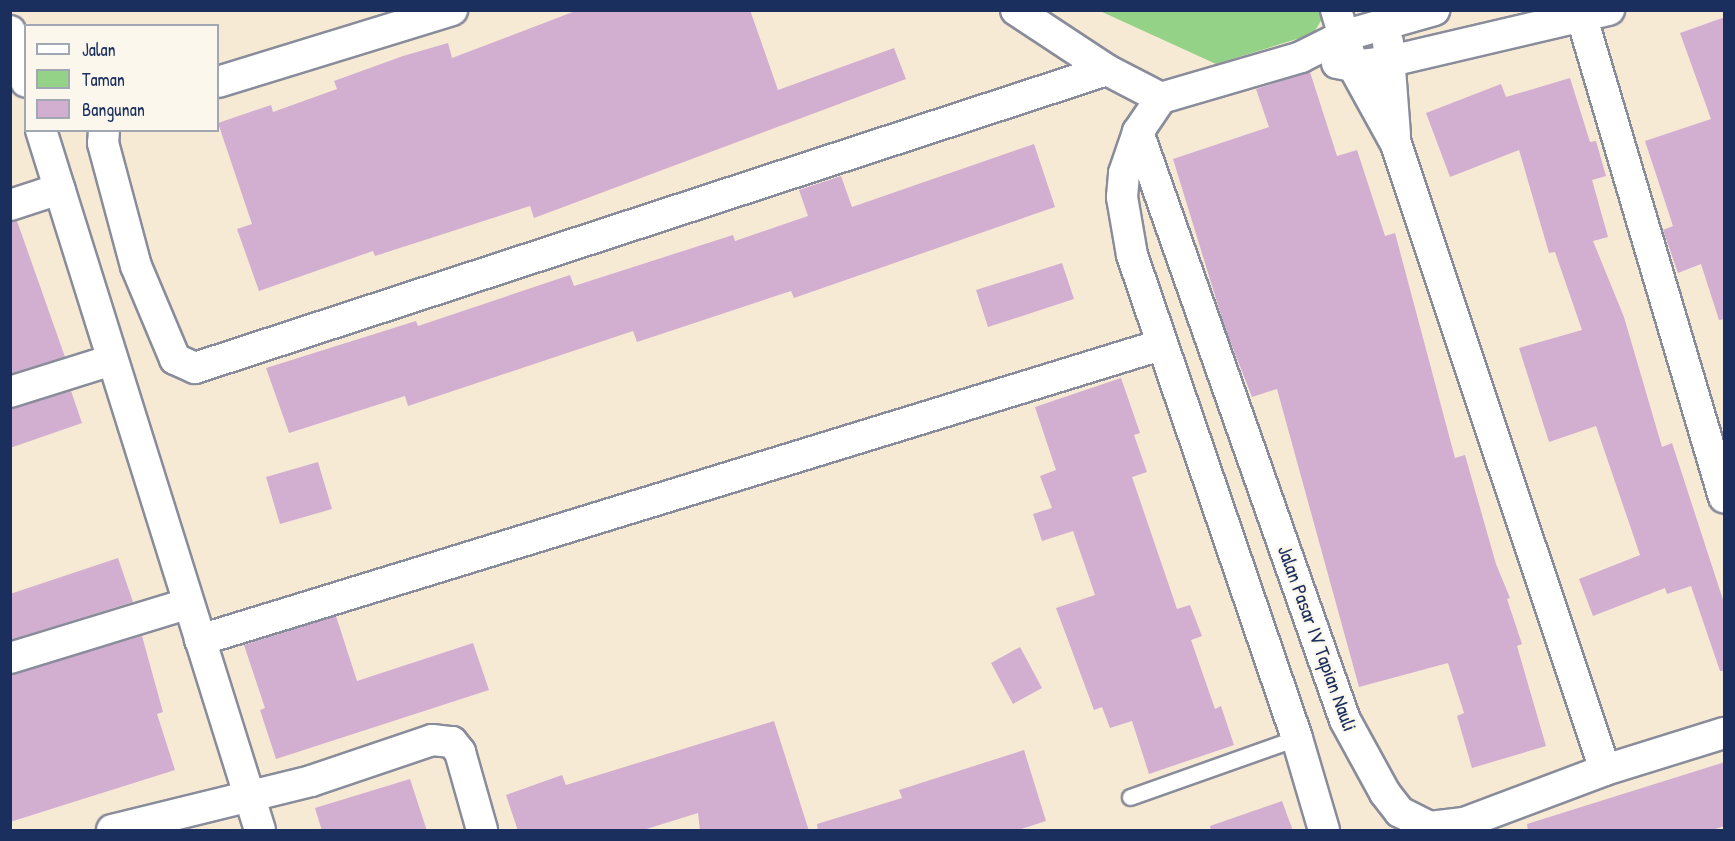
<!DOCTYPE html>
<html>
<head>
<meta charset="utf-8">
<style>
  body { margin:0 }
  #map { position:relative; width:1735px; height:841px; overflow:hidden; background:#f7ead5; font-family:"Patrick Hand",sans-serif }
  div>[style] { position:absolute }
  .green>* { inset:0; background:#94d288 }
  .building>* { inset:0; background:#d2aed1 }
  .roads { filter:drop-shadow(2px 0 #898c9a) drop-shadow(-2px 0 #898c9a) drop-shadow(0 2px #898c9a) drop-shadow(0 -2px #898c9a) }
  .service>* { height:15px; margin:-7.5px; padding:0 7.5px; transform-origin:7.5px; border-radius:7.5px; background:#fff }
  .minor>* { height:30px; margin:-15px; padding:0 15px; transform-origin:15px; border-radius:15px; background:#fff }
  span { translate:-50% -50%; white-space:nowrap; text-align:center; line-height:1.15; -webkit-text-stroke:4.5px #fbf7ec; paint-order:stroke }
  .street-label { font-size:20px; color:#1b2f5e }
  .frame { position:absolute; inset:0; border:12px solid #1b2f5e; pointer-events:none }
  .legend { position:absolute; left:24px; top:24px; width:195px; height:108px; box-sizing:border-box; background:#fbf7ec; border:2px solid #a1a7b3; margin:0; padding:8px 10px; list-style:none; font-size:18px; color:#1b2f5e }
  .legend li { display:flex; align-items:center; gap:12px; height:30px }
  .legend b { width:30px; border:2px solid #a1a7b3 }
</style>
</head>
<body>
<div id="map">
  <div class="green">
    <i style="clip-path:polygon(1100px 11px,1327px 11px,1313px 34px,1216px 64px)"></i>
  </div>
  <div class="building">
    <i style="clip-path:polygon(578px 10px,750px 10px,778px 90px,894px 48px,906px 79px,534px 218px,530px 206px,375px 256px,373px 251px,259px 291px,237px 229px,252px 224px,218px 123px,271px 105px,273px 112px,337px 89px,334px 81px,403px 56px,448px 43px,452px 58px)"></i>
    <i style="clip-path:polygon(1725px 17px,1725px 319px,1719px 320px,1701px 264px,1678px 273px,1663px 230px,1673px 226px,1645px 141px,1711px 119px,1680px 33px)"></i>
    <i style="clip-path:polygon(1310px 72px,1337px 156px,1357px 150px,1385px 236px,1395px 233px,1455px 458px,1465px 455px,1496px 564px,1510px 598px,1507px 599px,1522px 644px,1517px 646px,1546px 746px,1472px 768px,1457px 716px,1464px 713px,1448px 663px,1359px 687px,1277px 389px,1252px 397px,1225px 328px,1173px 159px,1269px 127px,1256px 89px)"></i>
    <i style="clip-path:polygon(1570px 78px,1590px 142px,1596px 141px,1606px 176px,1592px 180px,1608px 237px,1593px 241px,1624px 317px,1662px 447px,1672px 443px,1725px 606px,1725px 671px,1720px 671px,1691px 586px,1667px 594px,1665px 588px,1593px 616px,1579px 579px,1640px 555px,1596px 426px,1549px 442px,1519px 348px,1582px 330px,1555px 252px,1549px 253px,1519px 150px,1450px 177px,1426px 113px,1501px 84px,1506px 97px)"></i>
    <i style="clip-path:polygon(1034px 144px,1055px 207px,794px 298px,791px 291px,637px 342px,633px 331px,408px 406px,405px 396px,289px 433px,266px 368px,416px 321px,418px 326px,570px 275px,574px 286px,733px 235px,735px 241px,808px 216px,799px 190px,841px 176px,852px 207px)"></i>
    <i style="clip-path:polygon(17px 221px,65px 357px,10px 374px,10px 222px)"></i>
    <i style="clip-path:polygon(1062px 263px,1074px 299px,988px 327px,976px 290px)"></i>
    <i style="clip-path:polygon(1121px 378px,1140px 433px,1134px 435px,1147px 472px,1132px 477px,1177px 609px,1190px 605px,1202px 636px,1191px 640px,1215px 709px,1221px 706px,1234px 745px,1149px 774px,1132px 721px,1110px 728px,1102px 707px,1094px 710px,1056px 608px,1095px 595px,1073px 531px,1042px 541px,1033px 514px,1052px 508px,1040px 476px,1056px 470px,1035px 407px)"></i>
    <i style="clip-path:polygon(71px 391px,82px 423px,10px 448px,10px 409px)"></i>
    <i style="clip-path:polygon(318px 462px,332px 509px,280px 524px,266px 477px)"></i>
    <i style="clip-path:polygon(118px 558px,133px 602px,10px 640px,10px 594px)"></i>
    <i style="clip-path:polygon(336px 616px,357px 681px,473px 643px,489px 690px,276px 759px,260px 710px,265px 708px,244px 645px)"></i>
    <i style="clip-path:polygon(142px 636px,163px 712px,157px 714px,175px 770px,10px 822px,10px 675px)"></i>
    <i style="clip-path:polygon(1020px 647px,1042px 688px,1013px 704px,991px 663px)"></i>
    <i style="clip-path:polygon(774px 721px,809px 831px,700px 831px,698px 813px,640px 831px,518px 831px,506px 795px,562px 775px,566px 785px)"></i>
    <i style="clip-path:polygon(1024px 750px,1046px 821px,1015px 831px,818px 831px,817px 824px,902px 798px,899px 790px)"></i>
    <i style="clip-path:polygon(1725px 762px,1725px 826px,1709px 831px,1528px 831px,1527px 824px)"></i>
    <i style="clip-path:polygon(410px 779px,427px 831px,322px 831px,315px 808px)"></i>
    <i style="clip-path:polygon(1282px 801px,1293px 831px,1211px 831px,1210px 826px)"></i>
  </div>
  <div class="roads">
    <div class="service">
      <i style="left:1130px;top:797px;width:177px;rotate:-19.5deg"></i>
    </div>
    <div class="minor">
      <i style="left:1016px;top:10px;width:109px;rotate:33.4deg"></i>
      <i style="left:1107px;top:70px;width:61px;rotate:27.4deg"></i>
      <i style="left:1336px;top:10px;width:59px;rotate:73.1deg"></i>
      <i style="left:1353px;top:66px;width:89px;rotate:61.1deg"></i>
      <i style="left:1396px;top:144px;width:660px;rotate:71.54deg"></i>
      <i style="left:1582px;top:18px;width:500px;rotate:73.5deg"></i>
      <i style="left:10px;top:31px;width:53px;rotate:72.6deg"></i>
      <i style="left:1388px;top:42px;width:93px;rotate:85.7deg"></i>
      <i style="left:1337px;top:63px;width:16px;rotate:11deg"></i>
      <i style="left:1353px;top:66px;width:38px;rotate:-7deg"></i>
      <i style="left:1391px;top:61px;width:224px;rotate:-13.2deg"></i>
      <i style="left:218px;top:82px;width:245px;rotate:-17.1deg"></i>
      <i style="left:41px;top:130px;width:733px;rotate:72.63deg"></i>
      <i style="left:104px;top:130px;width:13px;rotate:94deg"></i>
      <i style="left:103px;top:143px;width:127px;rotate:75deg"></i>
      <i style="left:136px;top:266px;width:101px;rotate:67.2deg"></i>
      <i style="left:175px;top:359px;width:22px;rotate:24deg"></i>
      <i style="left:195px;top:368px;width:959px;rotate:-18.1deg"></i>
      <i style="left:1138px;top:132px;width:623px;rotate:70.61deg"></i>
      <i style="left:1345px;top:720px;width:83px;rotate:61.3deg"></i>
      <i style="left:1385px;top:793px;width:24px;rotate:52deg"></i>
      <i style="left:1400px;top:812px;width:34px;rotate:27deg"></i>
      <i style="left:1430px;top:827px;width:34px;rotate:-7deg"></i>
      <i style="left:1464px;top:823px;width:151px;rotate:-20.6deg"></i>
      <i style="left:1605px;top:770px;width:125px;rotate:-17.3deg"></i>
      <i style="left:10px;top:205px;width:52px;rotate:-18.1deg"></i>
      <i style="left:10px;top:392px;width:107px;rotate:-17.4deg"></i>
      <i style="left:200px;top:640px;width:1005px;rotate:-17.07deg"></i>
      <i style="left:10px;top:658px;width:185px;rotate:-17deg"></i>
      <i style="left:112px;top:830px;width:205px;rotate:-13.8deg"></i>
      <i style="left:311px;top:781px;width:128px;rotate:-18.7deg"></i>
      <i style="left:432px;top:740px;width:20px;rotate:6deg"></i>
      <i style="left:452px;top:742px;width:13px;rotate:51deg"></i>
      <i style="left:460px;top:752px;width:81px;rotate:74.2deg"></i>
      <i style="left:1324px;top:830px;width:96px;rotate:-106.4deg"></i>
      <i style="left:1297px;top:738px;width:510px;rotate:-108.86deg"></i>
      <i style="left:1132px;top:255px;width:59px;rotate:-99.8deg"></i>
      <i style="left:1122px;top:197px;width:24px;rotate:-85deg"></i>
      <i style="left:1124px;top:173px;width:43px;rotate:-71.1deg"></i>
      <i style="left:1138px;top:132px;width:41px;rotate:-55.9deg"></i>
      <i style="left:1161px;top:98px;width:146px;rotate:-16.3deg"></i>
      <i style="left:1301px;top:57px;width:47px;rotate:-26.6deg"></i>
      <i style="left:1343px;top:36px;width:95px;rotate:-15.9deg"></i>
    </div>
  </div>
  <div class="street-label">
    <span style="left:1318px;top:638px;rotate:70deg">Jalan Pasar IV Tapian Nauli</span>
  </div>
  <div class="frame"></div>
  <ul class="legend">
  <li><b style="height:8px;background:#fff"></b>Jalan</li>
  <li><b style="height:16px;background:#94d288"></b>Taman</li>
  <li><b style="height:16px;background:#d2aed1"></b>Bangunan</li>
  </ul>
</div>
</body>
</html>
